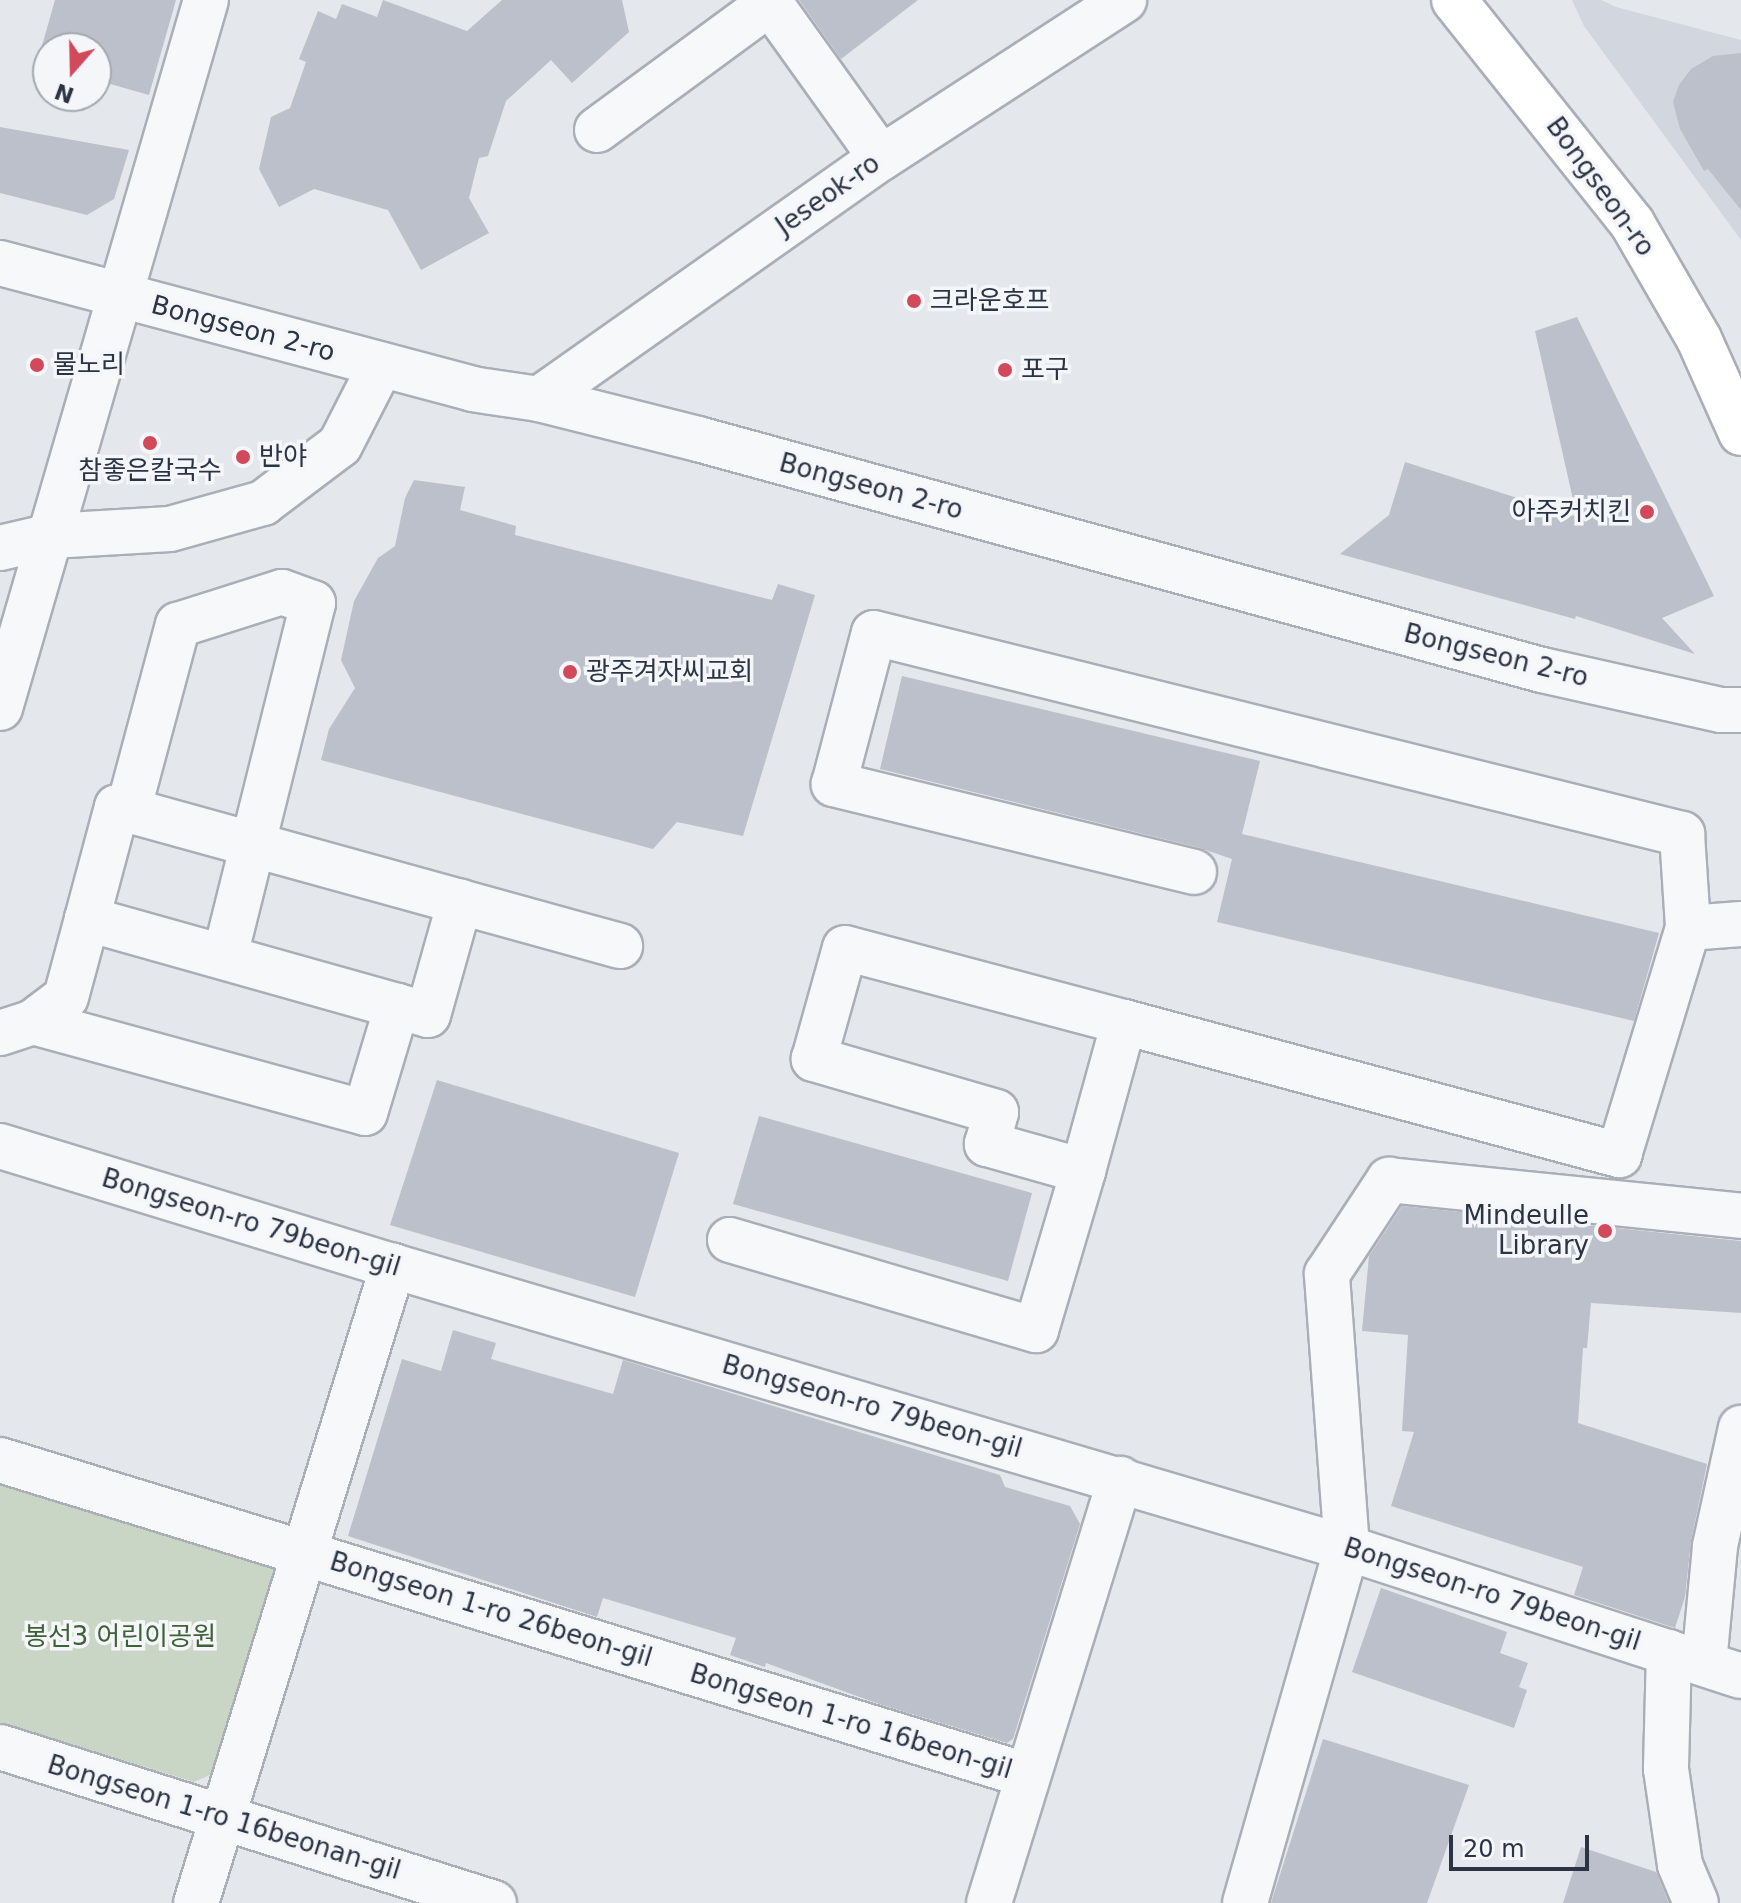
<!DOCTYPE html>
<html>
<head>
<meta charset="utf-8">
<style>
  body { margin:0 }
  #map { position:relative; width:1741px; height:1903px; overflow:hidden; background:#e4e7ec; font-family:"DejaVu Sans","Noto Sans KR",sans-serif }
  div>[style] { position:absolute }
  .built>* { inset:0; background:#d2d6de }
  .green>* { inset:0; background:#c9d6c5 }
  .building>* { inset:0; background:#bbc0ca }
  .roads { filter:drop-shadow(2px 0 #a9aeb7) drop-shadow(-2px 0 #a9aeb7) drop-shadow(0 2px #a9aeb7) drop-shadow(0 -2px #a9aeb7) }
  .minor>* { height:44px; margin:-22px; padding:0 22px; transform-origin:22px; border-radius:22px; background:#f7f8fa }
  .major>* { height:44px; margin:-22px; padding:0 22px; transform-origin:22px; border-radius:22px; background:#fff }
  .dots>* { width:22px; height:22px; translate:-50% -50%; box-sizing:border-box; border:4px solid #f4f6f9; border-radius:50% }
  span { translate:-50% -50%; white-space:nowrap; text-align:center; line-height:1.15; -webkit-text-stroke:7px #f4f6f9; paint-order:stroke }
  .street-label { font-size:26px; color:#2b3445 }
  .poi-label { font-size:26px; color:#2b3445 }
  .left { translate:0 -50%; text-align:left }
  .right { translate:-100% -50%; text-align:right }
  .park-label { font-size:26px; color:#3f6138 }
  .north { position:absolute; left:32px; top:32px; width:80px; height:80px; box-sizing:border-box; background:#f4f6f9; border:2px solid #a4a8b1; border-radius:50%; rotate:200deg; font-size:22px; font-weight:700; line-height:32px; text-align:center; color:#2b3445 }
  .north::after { content:''; display:block; margin:auto; width:28px; height:36px; background:#d1495b; clip-path:polygon(50% 0,100% 100%,50% 72%,0 100%) }
  .scale { position:absolute; left:1449px; top:1835px; width:140px; height:36px; box-sizing:border-box; border:4px solid #2b3445; border-top:0; padding-left:10px; font-size:24px; line-height:28px; white-space:nowrap; color:#2b3445; -webkit-text-stroke:6px #f4f6f9; paint-order:stroke }
</style>
</head>
<body>
<div id="map">
  <div class="built">
    <i style="clip-path:polygon(1572px 0,1601px 0,1616px 7px,1741px 40px,1741px 240px,1584px 26px)"></i>
  </div>
  <div class="green">
    <i style="clip-path:polygon(0 1479px,283px 1566px,219px 1771px,194px 1782px,0 1722px)"></i>
  </div>
  <div class="building">
    <i style="clip-path:polygon(55px 0,176px 0,149px 95px,96px 80px,96px 48px,48px 48px,48px 66px,37px 63px)"></i>
    <i style="clip-path:polygon(383px 0,467px 31px,502px 0,622px 0,629px 32px,572px 83px,551px 60px,506px 101px,488px 156px,479px 158px,469px 198px,489px 233px,421px 270px,388px 210px,314px 189px,279px 207px,259px 169px,271px 117px,290px 108px,306px 62px,299px 59px,318px 11px,336px 19px,342px 4px,377px 17px)"></i>
    <i style="clip-path:polygon(799px 0,918px 0,841px 59px)"></i>
    <i style="clip-path:polygon(1741px 53px,1741px 210px,1708px 169px,1704px 171px,1680px 129px,1673px 102px,1679px 85px,1691px 69px,1713px 56px)"></i>
    <i style="clip-path:polygon(0 127px,129px 150px,114px 199px,87px 215px,0 193px)"></i>
    <i style="clip-path:polygon(1577px 317px,1714px 596px,1662px 618px,1695px 654px,1576px 616px,1575px 619px,1340px 554px,1389px 515px,1405px 462px,1577px 517px,1535px 331px)"></i>
    <i style="clip-path:polygon(414px 480px,465px 487px,460px 510px,516px 526px,515px 535px,772px 600px,778px 584px,815px 595px,743px 836px,677px 822px,653px 849px,321px 760px,329px 729px,355px 688px,341px 660px,354px 601px,378px 558px,395px 546px,405px 498px)"></i>
    <i style="clip-path:polygon(902px 676px,1260px 761px,1242px 834px,1659px 933px,1634px 1021px,1217px 922px,1232px 859px,1200px 848px,880px 769px)"></i>
    <i style="clip-path:polygon(437px 1080px,679px 1153px,635px 1297px,390px 1225px)"></i>
    <i style="clip-path:polygon(759px 1116px,1032px 1193px,1008px 1281px,733px 1204px)"></i>
    <i style="clip-path:polygon(1402px 1206px,1741px 1241px,1741px 1313px,1591px 1303px,1587px 1348px,1583px 1348px,1578px 1423px,1707px 1464px,1691px 1541px,1685px 1597px,1675px 1628px,1574px 1595px,1583px 1567px,1391px 1506px,1414px 1432px,1402px 1431px,1408px 1335px,1362px 1331px,1369px 1256px)"></i>
    <i style="clip-path:polygon(453px 1330px,496px 1343px,491px 1359px,613px 1394px,623px 1360px,1000px 1475px,1005px 1487px,1070px 1506px,1080px 1524px,1013px 1739px,1007px 1743px,879px 1704px,766px 1663px,765px 1667px,730px 1655px,736px 1638px,603px 1598px,597px 1617px,348px 1536px,402px 1359px,441px 1371px)"></i>
    <i style="clip-path:polygon(1381px 1588px,1507px 1632px,1500px 1653px,1528px 1663px,1519px 1687px,1527px 1690px,1514px 1728px,1352px 1672px)"></i>
    <i style="clip-path:polygon(1323px 1739px,1469px 1785px,1427px 1903px,1271px 1903px)"></i>
    <i style="clip-path:polygon(1581px 1847px,1656px 1872px,1669px 1903px,1563px 1903px)"></i>
  </div>
  <div class="roads">
    <div class="minor">
      <i style="left:768px;top:0;width:194px;rotate:54.4deg"></i>
      <i style="left:597px;top:130px;width:215px;rotate:-36.3deg"></i>
      <i style="left:0;top:263px;width:489px;rotate:14.9deg"></i>
      <i style="left:472px;top:389px;width:68px;rotate:8.5deg"></i>
      <i style="left:539px;top:399px;width:164px;rotate:14.1deg"></i>
      <i style="left:698px;top:439px;width:875px;rotate:15.31deg"></i>
      <i style="left:1542px;top:670px;width:183px;rotate:12.6deg"></i>
      <i style="left:1721px;top:710px;width:20px"></i>
      <i style="left:539px;top:399px;width:418px;rotate:-35.2deg"></i>
      <i style="left:881px;top:158px;width:290px;rotate:-33deg"></i>
      <i style="left:0;top:548px;width:52px;rotate:-13.2deg"></i>
      <i style="left:51px;top:536px;width:119px;rotate:-3.4deg"></i>
      <i style="left:170px;top:529px;width:97px;rotate:-15.6deg"></i>
      <i style="left:263px;top:503px;width:96px;rotate:-37deg"></i>
      <i style="left:340px;top:445px;width:90px;rotate:-62.9deg"></i>
      <i style="left:0;top:708px;width:737px;rotate:-73.78deg"></i>
      <i style="left:128px;top:811px;width:193px;rotate:-75deg"></i>
      <i style="left:178px;top:625px;width:109px;rotate:-17.6deg"></i>
      <i style="left:282px;top:592px;width:33px;rotate:20deg"></i>
      <i style="left:313px;top:603px;width:365px;rotate:104deg"></i>
      <i style="left:1194px;top:872px;width:371px;rotate:-166.3deg"></i>
      <i style="left:834px;top:784px;width:156px;rotate:-75.2deg"></i>
      <i style="left:874px;top:633px;width:833px;rotate:13.97deg"></i>
      <i style="left:1682px;top:834px;width:94px;rotate:86.3deg"></i>
      <i style="left:397px;top:1006px;width:32px;rotate:16deg"></i>
      <i style="left:428px;top:1015px;width:118px;rotate:-74.3deg"></i>
      <i style="left:33px;top:1022px;width:41px;rotate:-37.1deg"></i>
      <i style="left:66px;top:997px;width:81px;rotate:-74.9deg"></i>
      <i style="left:1124px;top:1022px;width:155px;rotate:105.4deg"></i>
      <i style="left:1083px;top:1171px;width:100px;rotate:-164.3deg"></i>
      <i style="left:987px;top:1144px;width:33px;rotate:-74deg"></i>
      <i style="left:996px;top:1112px;width:190px;rotate:-163.8deg"></i>
      <i style="left:814px;top:1059px;width:115px;rotate:-74.4deg"></i>
      <i style="left:845px;top:948px;width:289px;rotate:14.9deg"></i>
      <i style="left:1124px;top:1022px;width:513px;rotate:15.04deg"></i>
      <i style="left:1619px;top:1155px;width:237px;rotate:-73.1deg"></i>
      <i style="left:1688px;top:928px;width:53px;rotate:-4.3deg"></i>
      <i style="left:0;top:1033px;width:35px;rotate:-18deg"></i>
      <i style="left:33px;top:1022px;width:344px;rotate:15.3deg"></i>
      <i style="left:365px;top:1113px;width:112px;rotate:-73.3deg"></i>
      <i style="left:397px;top:1006px;width:322px;rotate:-164.3deg"></i>
      <i style="left:87px;top:919px;width:116px;rotate:-75deg"></i>
      <i style="left:117px;top:807px;width:522px;rotate:15.45deg"></i>
      <i style="left:0;top:1146px;width:411px;rotate:17deg"></i>
      <i style="left:393px;top:1266px;width:995px;rotate:16.47deg"></i>
      <i style="left:1347px;top:1548px;width:414px;rotate:18deg"></i>
      <i style="left:730px;top:1240px;width:319px;rotate:16.4deg"></i>
      <i style="left:1036px;top:1330px;width:166px;rotate:-73.5deg"></i>
      <i style="left:0;top:1460px;width:1073px;rotate:17.07deg"></i>
      <i style="left:1669px;top:1652px;width:117px;rotate:91.5deg"></i>
      <i style="left:1666px;top:1769px;width:97px;rotate:81.7deg"></i>
      <i style="left:1680px;top:1865px;width:41px;rotate:67.2deg"></i>
      <i style="left:1704px;top:1663px;width:118px;rotate:-84.6deg"></i>
      <i style="left:1715px;top:1546px;width:121px;rotate:-77.6deg"></i>
      <i style="left:0;top:1747px;width:518px;rotate:17.53deg"></i>
      <i style="left:196px;top:1903px;width:667px;rotate:-72.82deg"></i>
      <i style="left:989px;top:1903px;width:444px;rotate:-72.8deg"></i>
      <i style="left:1245px;top:1903px;width:369px;rotate:-74deg"></i>
      <i style="left:1347px;top:1548px;width:275px;rotate:-94.2deg"></i>
      <i style="left:1327px;top:1274px;width:113px;rotate:-56.6deg"></i>
      <i style="left:1389px;top:1180px;width:354px;rotate:5.8deg"></i>
    </div>
    <div class="major">
      <i style="left:1454px;top:0;width:285px;rotate:51.4deg"></i>
      <i style="left:1632px;top:223px;width:134px;rotate:60deg"></i>
      <i style="left:1699px;top:339px;width:103px;rotate:65.9deg"></i>
    </div>
  </div>
  <div class="dots">
    <i style="left:914px;top:301px;background:#d1495b"></i>
    <i style="left:37px;top:365px;background:#d1495b"></i>
    <i style="left:1005px;top:370px;background:#d1495b"></i>
    <i style="left:150px;top:443px;background:#d1495b"></i>
    <i style="left:243px;top:457px;background:#d1495b"></i>
    <i style="left:1647px;top:512px;background:#d1495b"></i>
    <i style="left:570px;top:672px;background:#d1495b"></i>
    <i style="left:1605px;top:1231px;background:#d1495b"></i>
  </div>
  <div class="street-label">
    <span style="left:1600px;top:187px;rotate:54deg">Bongseon-ro</span>
    <span style="left:828px;top:195px;rotate:-35deg">Jeseok-ro</span>
    <span style="left:243px;top:329px;rotate:15deg">Bongseon 2-ro</span>
    <span style="left:871px;top:487px;rotate:15deg">Bongseon 2-ro</span>
    <span style="left:1496px;top:656px;rotate:14deg">Bongseon 2-ro</span>
    <span style="left:251px;top:1223px;rotate:17deg">Bongseon-ro 79beon-gil</span>
    <span style="left:872px;top:1407px;rotate:16deg">Bongseon-ro 79beon-gil</span>
    <span style="left:1492px;top:1595px;rotate:18deg">Bongseon-ro 79beon-gil</span>
    <span style="left:491px;top:1610px;rotate:17deg">Bongseon 1-ro 26beon-gil</span>
    <span style="left:851px;top:1722px;rotate:17deg">Bongseon 1-ro 16beon-gil</span>
    <span style="left:224px;top:1818px;rotate:17deg">Bongseon 1-ro 16beonan-gil</span>
  </div>
  <div class="poi-label">
    <span class="left" style="left:930px;top:301px">크라운호프</span>
    <span class="left" style="left:53px;top:365px">물노리</span>
    <span class="left" style="left:1021px;top:370px">포구</span>
    <span class="left" style="left:259px;top:457px">반야</span>
    <span style="left:150px;top:471px">참좋은칼국수</span>
    <span class="right" style="left:1631px;top:512px">아주커치킨</span>
    <span class="left" style="left:586px;top:672px">광주겨자씨교회</span>
    <span class="right" style="left:1589px;top:1231px">Mindeulle<br>Library</span>
  </div>
  <div class="park-label">
    <span style="left:120px;top:1637px">봉선3 어린이공원</span>
  </div>
  <div class="north">N</div>
  <div class="scale">20 m</div>
</div>
</body>
</html>
